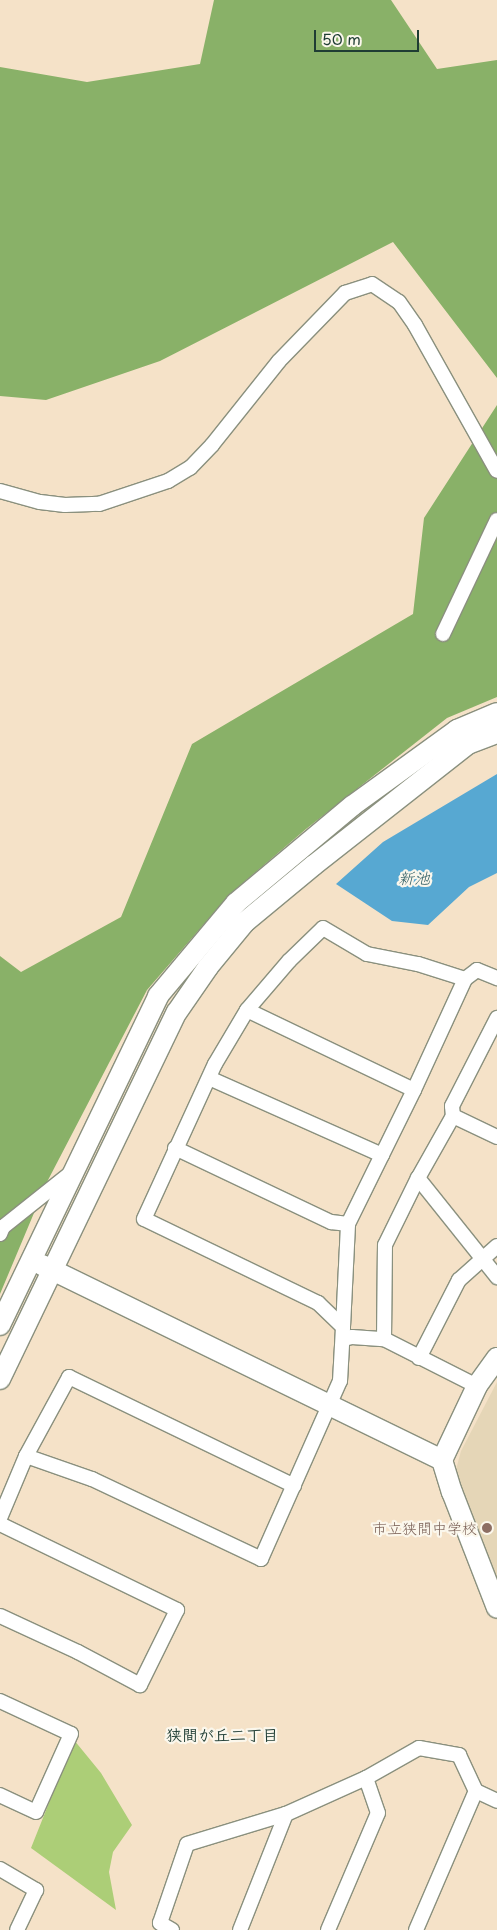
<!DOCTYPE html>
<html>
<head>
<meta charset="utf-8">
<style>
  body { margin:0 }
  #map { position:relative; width:497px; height:1930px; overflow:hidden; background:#f5e2c8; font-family:"Playpen Sans","Klee One",sans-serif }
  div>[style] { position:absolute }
  .built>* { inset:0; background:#e5d6b7 }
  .green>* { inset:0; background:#acce77 }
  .forest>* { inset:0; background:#89b168 }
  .water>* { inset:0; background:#57a8d2 }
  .roads { filter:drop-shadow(1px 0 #8a907e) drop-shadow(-1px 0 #8a907e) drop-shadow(0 1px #8a907e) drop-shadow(0 -1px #8a907e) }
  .street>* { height:14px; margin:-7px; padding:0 7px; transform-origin:7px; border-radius:7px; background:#fff }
  .secondary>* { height:20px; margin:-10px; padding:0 10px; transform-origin:10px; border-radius:10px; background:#fff }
  .dots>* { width:14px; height:14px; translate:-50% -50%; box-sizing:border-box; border:2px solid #fbf7ec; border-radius:50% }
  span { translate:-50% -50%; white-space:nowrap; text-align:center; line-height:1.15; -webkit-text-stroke:4.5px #fbf7ec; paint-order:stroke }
  .education-label { font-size:15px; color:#785e54 }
  .right { translate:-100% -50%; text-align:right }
  .water-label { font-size:16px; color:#305d63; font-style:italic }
  .neighbourhood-label { font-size:16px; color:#1f3d34; font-weight:700 }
  .scale { position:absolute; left:314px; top:30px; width:105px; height:22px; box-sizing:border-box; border:2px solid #1f3d34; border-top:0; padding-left:6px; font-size:15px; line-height:18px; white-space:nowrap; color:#1f3d34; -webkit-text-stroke:4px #fbf7ec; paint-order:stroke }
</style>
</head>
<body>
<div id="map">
  <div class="built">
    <i style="clip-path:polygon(497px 1382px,497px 1583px,455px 1473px,461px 1451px)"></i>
  </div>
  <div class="green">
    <i style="clip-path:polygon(74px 1740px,101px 1773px,132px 1825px,113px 1852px,109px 1872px,116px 1910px,31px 1848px)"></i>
  </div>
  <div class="forest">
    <i style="clip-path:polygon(214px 0,391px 0,437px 69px,497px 60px,497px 378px,393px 242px,160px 361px,46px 400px,0 396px,0 67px,87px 82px,200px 64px)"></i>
    <i style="clip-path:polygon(497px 405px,497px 697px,447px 718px,306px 829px,230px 894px,147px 990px,47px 1182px,0 1294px,0 956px,21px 972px,121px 917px,192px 744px,413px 614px,424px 518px)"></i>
  </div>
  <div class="water">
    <i style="clip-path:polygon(497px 774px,497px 873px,469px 887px,428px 925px,392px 921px,336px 884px,383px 842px)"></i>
  </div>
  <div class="roads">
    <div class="street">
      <i style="left:0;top:491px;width:41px;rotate:15.4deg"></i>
      <i style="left:40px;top:502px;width:25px;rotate:7deg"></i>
      <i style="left:65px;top:505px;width:34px;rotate:-2deg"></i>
      <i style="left:99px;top:504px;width:73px;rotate:-18.4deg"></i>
      <i style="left:168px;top:481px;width:26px;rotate:-31deg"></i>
      <i style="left:190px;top:468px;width:32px;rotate:-46deg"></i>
      <i style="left:212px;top:445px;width:107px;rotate:-51.4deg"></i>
      <i style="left:279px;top:361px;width:95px;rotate:-45.9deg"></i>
      <i style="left:345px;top:293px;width:28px;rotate:-18deg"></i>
      <i style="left:372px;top:284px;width:32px;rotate:34deg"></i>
      <i style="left:399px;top:302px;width:28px;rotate:55deg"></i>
      <i style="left:415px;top:325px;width:167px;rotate:60.7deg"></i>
      <i style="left:443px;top:634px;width:126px;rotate:-64.7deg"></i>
      <i style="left:323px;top:928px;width:51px;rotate:30.6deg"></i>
      <i style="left:367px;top:954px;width:52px;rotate:11.1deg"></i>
      <i style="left:418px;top:964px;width:49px;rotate:17.7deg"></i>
      <i style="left:465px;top:979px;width:122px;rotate:114.7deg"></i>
      <i style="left:414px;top:1090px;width:185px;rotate:-154.4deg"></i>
      <i style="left:247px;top:1010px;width:65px;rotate:-49.4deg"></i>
      <i style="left:289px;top:961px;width:47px;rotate:-44.1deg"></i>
      <i style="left:465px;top:979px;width:15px;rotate:-37deg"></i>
      <i style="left:477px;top:970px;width:22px;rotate:22deg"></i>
      <i style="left:453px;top:1116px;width:10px;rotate:-96deg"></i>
      <i style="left:452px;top:1106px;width:99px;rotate:-62.9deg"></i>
      <i style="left:497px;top:1137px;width:49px;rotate:-154.5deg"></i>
      <i style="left:453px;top:1116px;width:71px;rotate:119.4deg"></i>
      <i style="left:418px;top:1178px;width:127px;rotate:51.4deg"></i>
      <i style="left:175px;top:1148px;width:173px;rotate:25.4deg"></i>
      <i style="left:331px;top:1222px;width:17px;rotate:7deg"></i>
      <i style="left:348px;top:1224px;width:77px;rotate:-63.8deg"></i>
      <i style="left:382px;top:1155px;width:189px;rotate:-156deg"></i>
      <i style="left:382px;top:1155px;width:72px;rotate:-63.8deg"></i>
      <i style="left:0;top:1234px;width:8px;rotate:-67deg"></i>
      <i style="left:3px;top:1227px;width:87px;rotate:-38.5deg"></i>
      <i style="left:343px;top:1327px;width:103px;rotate:-87.2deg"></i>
      <i style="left:344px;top:1339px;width:8px;rotate:-14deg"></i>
      <i style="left:352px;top:1337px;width:32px;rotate:4deg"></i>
      <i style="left:384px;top:1339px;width:104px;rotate:26.8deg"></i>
      <i style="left:384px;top:1339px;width:94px;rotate:-89.4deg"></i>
      <i style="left:385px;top:1245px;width:75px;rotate:-63.8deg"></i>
      <i style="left:419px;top:1358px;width:88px;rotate:-62.9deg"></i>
      <i style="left:459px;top:1280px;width:51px;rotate:-41.8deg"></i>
      <i style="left:26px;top:1456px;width:70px;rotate:19.2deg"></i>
      <i style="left:92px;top:1479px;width:187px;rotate:25.3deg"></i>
      <i style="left:261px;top:1559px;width:195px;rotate:-66.1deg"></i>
      <i style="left:340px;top:1381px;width:54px;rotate:-86.8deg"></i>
      <i style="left:343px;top:1327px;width:35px;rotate:-136deg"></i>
      <i style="left:318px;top:1303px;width:193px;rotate:-154.2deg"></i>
      <i style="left:144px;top:1219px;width:170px;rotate:-65.4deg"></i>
      <i style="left:215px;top:1064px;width:63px;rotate:-59.3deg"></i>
      <i style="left:0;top:1518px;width:67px;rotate:-67.2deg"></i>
      <i style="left:26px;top:1456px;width:90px;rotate:-61.4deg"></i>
      <i style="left:69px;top:1377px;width:250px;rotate:25.8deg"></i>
      <i style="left:0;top:1524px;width:197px;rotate:25.9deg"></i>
      <i style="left:177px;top:1610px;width:84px;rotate:116.3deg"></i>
      <i style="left:140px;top:1685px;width:70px;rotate:-152deg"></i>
      <i style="left:78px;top:1652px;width:86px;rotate:-155.2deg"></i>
      <i style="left:0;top:1701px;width:78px;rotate:24.9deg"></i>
      <i style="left:71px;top:1734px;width:85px;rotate:114.2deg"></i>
      <i style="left:36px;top:1812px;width:40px;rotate:-155deg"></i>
      <i style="left:0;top:1869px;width:42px;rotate:30.3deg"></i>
      <i style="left:36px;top:1890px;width:44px;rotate:115.4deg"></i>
      <i style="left:172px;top:1930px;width:14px;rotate:-150deg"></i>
      <i style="left:160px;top:1923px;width:83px;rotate:-71.1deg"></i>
      <i style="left:187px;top:1844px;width:103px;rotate:-16.9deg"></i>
      <i style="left:286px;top:1814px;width:88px;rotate:-24.2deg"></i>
      <i style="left:366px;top:1778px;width:61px;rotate:-29.5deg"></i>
      <i style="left:419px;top:1748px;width:41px;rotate:9.9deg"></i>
      <i style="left:459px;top:1755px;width:40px;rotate:65deg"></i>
      <i style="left:476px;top:1791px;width:23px;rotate:25deg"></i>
      <i style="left:240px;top:1930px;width:125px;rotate:-68.4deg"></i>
      <i style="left:328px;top:1930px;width:127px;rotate:-66.9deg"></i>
      <i style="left:378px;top:1813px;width:37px;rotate:-109deg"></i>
      <i style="left:416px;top:1930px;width:151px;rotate:-66.7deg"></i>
    </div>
    <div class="secondary">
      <i style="left:42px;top:1265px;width:445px;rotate:26deg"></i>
      <i style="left:0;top:1325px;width:365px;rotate:-64.3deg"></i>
      <i style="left:158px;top:996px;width:121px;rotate:-50deg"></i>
      <i style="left:236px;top:903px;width:151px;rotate:-39.9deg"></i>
      <i style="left:352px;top:806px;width:130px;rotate:-35.9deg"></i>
      <i style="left:457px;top:730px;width:43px;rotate:-23deg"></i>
      <i style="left:497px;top:1358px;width:34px;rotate:126deg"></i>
      <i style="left:477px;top:1386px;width:82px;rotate:115.3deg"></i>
      <i style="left:442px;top:1460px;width:34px;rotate:73deg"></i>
      <i style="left:452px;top:1492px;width:124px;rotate:68.8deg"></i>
      <i style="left:0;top:1379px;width:407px;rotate:-64.3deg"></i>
      <i style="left:177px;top:1012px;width:55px;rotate:-55.4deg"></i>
      <i style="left:208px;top:967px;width:58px;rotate:-50.6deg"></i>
      <i style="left:245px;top:922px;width:89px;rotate:-39.6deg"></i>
      <i style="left:314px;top:865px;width:196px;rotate:-38.2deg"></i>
      <i style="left:468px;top:744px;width:31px;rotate:-21deg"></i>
    </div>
  </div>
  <div class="dots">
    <i style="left:487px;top:1528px;background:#8d6e63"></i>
  </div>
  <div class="education-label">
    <span class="right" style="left:477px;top:1528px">市立狭間中学校</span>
  </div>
  <div class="water-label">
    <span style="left:414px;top:877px">新池</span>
  </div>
  <div class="neighbourhood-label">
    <span style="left:222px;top:1734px">狭間が丘二丁目</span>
  </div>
  <div class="scale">50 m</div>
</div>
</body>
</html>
